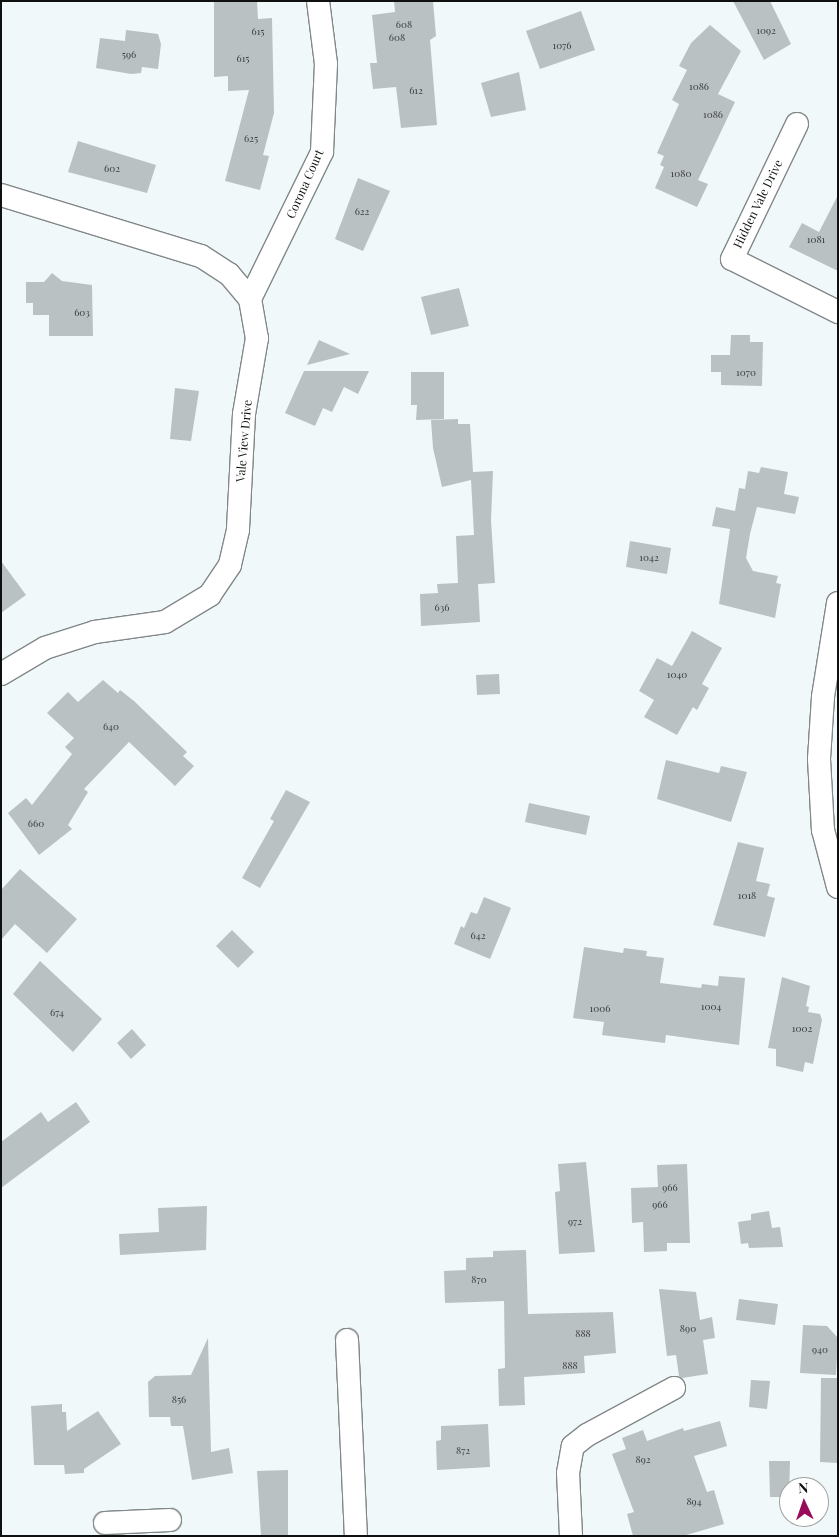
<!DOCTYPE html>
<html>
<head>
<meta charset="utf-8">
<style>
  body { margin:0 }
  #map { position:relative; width:839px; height:1537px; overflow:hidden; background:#f1f8f9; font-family:"Playfair Display",serif }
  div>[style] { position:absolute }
  .building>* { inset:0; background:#bac1c2 }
  .roads { filter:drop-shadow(1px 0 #828889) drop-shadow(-1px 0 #828889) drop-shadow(0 1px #828889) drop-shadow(0 -1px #828889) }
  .minor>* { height:22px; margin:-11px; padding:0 11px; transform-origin:11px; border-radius:11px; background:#fff }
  span { translate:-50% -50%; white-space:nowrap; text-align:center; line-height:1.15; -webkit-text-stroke:4px #fff; paint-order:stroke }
  .number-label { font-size:10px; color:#3a3d3d }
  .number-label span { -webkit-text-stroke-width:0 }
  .street-label { font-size:12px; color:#0f1111 }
  .frame { position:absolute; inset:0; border:2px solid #0f1111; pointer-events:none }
  .north { position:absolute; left:779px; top:1477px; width:50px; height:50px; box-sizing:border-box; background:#fff; border:1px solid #9fa0a0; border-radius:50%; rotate:357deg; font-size:14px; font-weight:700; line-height:20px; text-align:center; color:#0f1111 }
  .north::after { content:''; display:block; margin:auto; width:18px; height:22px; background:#9a0a5a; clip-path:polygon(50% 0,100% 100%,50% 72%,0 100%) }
</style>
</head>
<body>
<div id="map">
  <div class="building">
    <i style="clip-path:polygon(214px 1px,257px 1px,258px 19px,272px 18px,274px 113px,263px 155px,269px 156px,260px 190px,225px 181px,249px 90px,228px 91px,228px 76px,214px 77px)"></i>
    <i style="clip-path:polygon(394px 1px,433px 1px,436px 36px,430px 40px,437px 125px,401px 128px,396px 87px,373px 89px,370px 63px,377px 63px,372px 15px,395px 12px)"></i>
    <i style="clip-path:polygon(733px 1px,770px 1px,791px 44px,764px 60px)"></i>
    <i style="clip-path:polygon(581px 11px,595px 50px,540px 69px,526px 31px)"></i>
    <i style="clip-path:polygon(710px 25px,741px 51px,718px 94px,735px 102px,698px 180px,708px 184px,697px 207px,655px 188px,664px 167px,660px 165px,664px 156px,657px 153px,679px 104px,672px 100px,687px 70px,679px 66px,691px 43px)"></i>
    <i style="clip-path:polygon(126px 30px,158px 34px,161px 44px,158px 69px,142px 67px,141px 73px,131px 74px,96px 68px,100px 38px,125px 41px)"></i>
    <i style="clip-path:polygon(519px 72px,526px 110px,491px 117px,481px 83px)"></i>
    <i style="clip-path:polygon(78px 141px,156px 165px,147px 193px,68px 172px)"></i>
    <i style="clip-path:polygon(358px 178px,390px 191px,363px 251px,335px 239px)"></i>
    <i style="clip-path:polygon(838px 195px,838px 271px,789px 247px,802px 223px,819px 232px)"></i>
    <i style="clip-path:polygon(52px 273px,62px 281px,92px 285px,93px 336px,49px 336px,49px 315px,33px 315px,33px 303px,26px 303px,26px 282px,44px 282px)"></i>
    <i style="clip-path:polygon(459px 288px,469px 326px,431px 335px,421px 297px)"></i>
    <i style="clip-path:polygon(731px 335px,750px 335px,750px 342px,763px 342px,762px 386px,721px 385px,721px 372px,711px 372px,711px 355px,730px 355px)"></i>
    <i style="clip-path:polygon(319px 340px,350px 354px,307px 365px)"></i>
    <i style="clip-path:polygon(304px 371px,369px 371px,358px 394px,344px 387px,332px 412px,323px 408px,315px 426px,285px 413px)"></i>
    <i style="clip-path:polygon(411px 372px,444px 372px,444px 419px,416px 420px,417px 405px,411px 405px)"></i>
    <i style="clip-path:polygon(175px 388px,199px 391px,191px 441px,170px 439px)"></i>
    <i style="clip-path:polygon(458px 419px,458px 424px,470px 424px,473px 472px,493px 471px,491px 520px,495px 583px,478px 584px,480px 622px,421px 626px,420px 594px,438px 593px,437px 584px,458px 583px,456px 536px,474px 535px,471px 480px,442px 487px,433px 448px,431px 420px)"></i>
    <i style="clip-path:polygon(761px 467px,788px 472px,784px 494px,799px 497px,795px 514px,757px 507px,750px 534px,746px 558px,753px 571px,778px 576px,776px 583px,781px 584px,775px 618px,719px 604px,730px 529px,712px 526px,716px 507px,735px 511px,739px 488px,745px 489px,748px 471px,759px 473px)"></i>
    <i style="clip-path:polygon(630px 541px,671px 548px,667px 574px,626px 567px)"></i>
    <i style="clip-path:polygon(1px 561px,26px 595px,1px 613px)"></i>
    <i style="clip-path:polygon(692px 631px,722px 648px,702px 684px,709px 688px,697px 710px,693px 707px,677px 735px,644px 717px,654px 700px,639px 691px,657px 658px,672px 666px)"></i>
    <i style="clip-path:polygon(499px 674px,500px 694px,477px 695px,476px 675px)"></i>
    <i style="clip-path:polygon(103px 680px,118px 693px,120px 690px,134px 701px,187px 752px,183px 756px,194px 766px,175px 786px,129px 742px,84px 789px,88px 792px,68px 825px,72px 829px,39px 855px,8px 813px,26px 798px,32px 805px,72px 754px,65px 747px,74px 738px,47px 713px,68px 692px,78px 702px)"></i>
    <i style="clip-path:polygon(666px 760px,719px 773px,721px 766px,747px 772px,731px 822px,657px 799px)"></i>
    <i style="clip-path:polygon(286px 790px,310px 802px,260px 888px,242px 878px,274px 821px,270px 819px)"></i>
    <i style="clip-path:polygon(529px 803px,590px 816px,586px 835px,525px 822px)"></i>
    <i style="clip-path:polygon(738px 842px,764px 848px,756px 881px,770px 884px,767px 896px,775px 898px,765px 937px,713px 925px)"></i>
    <i style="clip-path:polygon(20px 869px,77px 919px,47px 953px,15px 924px,1px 940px,1px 890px)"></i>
    <i style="clip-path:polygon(484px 897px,511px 908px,490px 959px,454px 944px,461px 926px,464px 928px,471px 912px,477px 914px)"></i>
    <i style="clip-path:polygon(232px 930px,254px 952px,238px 968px,216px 946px)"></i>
    <i style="clip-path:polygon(584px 947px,623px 953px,624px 948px,647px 951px,646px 956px,664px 958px,660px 983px,701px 988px,702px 984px,718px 986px,719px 976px,745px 978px,739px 1045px,666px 1035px,665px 1043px,602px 1035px,604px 1022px,573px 1018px)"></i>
    <i style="clip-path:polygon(40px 961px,102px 1019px,73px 1052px,13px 994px)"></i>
    <i style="clip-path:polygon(782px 977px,810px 986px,806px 1006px,809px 1007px,808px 1012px,820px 1014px,822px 1020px,813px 1064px,805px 1062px,803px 1072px,776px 1066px,776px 1049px,768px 1048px)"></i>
    <i style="clip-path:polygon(132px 1029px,146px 1045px,131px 1059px,117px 1043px)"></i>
    <i style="clip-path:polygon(76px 1102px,90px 1122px,1px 1188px,1px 1142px,41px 1112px,48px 1122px)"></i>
    <i style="clip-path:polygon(586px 1162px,595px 1252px,559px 1254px,555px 1192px,560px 1191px,558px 1164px)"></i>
    <i style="clip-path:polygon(687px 1164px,690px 1243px,667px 1243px,667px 1251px,644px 1252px,643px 1222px,632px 1223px,631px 1188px,658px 1187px,657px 1165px)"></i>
    <i style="clip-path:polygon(207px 1206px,206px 1250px,120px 1255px,119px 1234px,159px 1232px,158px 1208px)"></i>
    <i style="clip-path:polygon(769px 1211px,772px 1228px,780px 1227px,783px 1247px,749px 1248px,748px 1243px,741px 1244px,738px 1222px,751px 1220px,751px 1214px)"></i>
    <i style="clip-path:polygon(526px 1250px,528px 1314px,613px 1312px,616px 1353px,584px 1356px,585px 1373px,524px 1377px,525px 1405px,499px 1406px,498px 1369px,505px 1368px,504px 1301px,445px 1303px,444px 1271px,466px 1270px,466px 1258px,493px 1257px,493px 1251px)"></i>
    <i style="clip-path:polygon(659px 1289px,696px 1292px,700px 1320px,712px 1317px,715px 1338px,703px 1340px,708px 1374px,682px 1378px,679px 1376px,676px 1355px,667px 1356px)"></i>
    <i style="clip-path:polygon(739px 1299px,778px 1304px,775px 1325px,736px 1320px)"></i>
    <i style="clip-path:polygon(803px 1325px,827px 1326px,838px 1338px,836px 1375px,800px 1373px)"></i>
    <i style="clip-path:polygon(208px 1338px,211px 1452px,229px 1448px,233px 1473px,192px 1480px,183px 1426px,171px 1426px,170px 1417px,149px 1417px,148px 1382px,155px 1376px,191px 1375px)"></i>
    <i style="clip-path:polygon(821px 1378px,838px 1378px,838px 1463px,820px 1462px)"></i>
    <i style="clip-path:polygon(751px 1380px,770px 1381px,767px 1409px,749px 1407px)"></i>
    <i style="clip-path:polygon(62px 1404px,62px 1412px,66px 1412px,67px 1431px,98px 1411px,121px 1444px,84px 1469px,84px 1473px,65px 1474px,64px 1465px,34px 1465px,31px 1406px)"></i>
    <i style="clip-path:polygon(720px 1421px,727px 1446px,694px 1456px,707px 1492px,714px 1490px,724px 1524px,683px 1536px,633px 1536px,627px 1514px,634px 1512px,612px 1454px,626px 1449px,622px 1438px,643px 1430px,647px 1441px,683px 1428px,684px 1431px)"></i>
    <i style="clip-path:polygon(488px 1424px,490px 1467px,437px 1470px,436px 1441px,441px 1440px,441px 1426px)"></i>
    <i style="clip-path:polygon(769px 1461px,790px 1461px,789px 1497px,770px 1497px)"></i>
    <i style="clip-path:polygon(288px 1470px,288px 1536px,261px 1536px,257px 1471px)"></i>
  </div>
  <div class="roads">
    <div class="minor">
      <i style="left:797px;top:124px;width:150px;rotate:115.7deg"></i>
      <i style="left:732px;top:259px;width:119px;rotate:26.6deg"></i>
      <i style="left:1px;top:195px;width:209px;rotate:17deg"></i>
      <i style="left:201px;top:256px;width:33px;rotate:33deg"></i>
      <i style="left:229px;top:274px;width:33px;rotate:50deg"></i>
      <i style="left:250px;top:299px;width:40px;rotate:80deg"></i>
      <i style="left:257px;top:338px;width:77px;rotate:99.7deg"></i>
      <i style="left:244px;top:414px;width:116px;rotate:93deg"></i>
      <i style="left:238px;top:530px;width:36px;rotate:103deg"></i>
      <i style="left:230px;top:565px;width:36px;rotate:124deg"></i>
      <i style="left:210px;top:595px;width:52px;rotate:149deg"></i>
      <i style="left:165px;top:622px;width:71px;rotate:171.9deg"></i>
      <i style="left:95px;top:632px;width:52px;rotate:162.3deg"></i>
      <i style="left:45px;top:648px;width:51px;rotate:149.4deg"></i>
      <i style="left:250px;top:299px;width:164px;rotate:-63.9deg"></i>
      <i style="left:322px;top:152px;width:88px;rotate:-87.4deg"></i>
      <i style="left:326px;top:64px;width:64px;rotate:-97.2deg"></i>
      <i style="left:838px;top:603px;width:95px;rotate:99.1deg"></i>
      <i style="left:823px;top:697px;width:62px;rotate:93.7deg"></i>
      <i style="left:819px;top:759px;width:71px;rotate:86.8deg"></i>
      <i style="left:823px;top:830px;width:59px;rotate:75.3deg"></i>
      <i style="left:347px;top:1340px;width:196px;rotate:87.4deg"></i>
      <i style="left:105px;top:1523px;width:65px;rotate:-2.6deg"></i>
      <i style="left:571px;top:1536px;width:63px;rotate:-92.7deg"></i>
      <i style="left:568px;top:1473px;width:27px;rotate:-80deg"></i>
      <i style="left:573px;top:1446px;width:18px;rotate:-38deg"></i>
      <i style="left:587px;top:1435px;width:99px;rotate:-28.4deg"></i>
    </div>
  </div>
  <div class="number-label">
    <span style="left:404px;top:25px">608</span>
    <span style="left:766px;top:31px">1092</span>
    <span style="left:258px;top:32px">615</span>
    <span style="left:397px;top:38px">608</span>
    <span style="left:562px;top:46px">1076</span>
    <span style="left:129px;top:55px">596</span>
    <span style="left:243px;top:59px">615</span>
    <span style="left:699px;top:87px">1086</span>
    <span style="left:416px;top:91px">612</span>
    <span style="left:713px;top:115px">1086</span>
    <span style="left:251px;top:139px">625</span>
    <span style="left:112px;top:169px">602</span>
    <span style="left:681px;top:174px">1080</span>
    <span style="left:362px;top:212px">622</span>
    <span style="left:816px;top:240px">1081</span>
    <span style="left:82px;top:313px">603</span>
    <span style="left:746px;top:373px">1070</span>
    <span style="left:649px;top:558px">1042</span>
    <span style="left:442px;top:608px">636</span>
    <span style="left:677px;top:675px">1040</span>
    <span style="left:111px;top:727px">640</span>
    <span style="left:36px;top:824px">660</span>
    <span style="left:747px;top:896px">1018</span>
    <span style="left:478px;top:936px">642</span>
    <span style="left:711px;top:1007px">1004</span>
    <span style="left:600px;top:1009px">1006</span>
    <span style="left:57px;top:1013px">674</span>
    <span style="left:802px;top:1029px">1002</span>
    <span style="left:670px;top:1188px">966</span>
    <span style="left:660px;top:1205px">966</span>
    <span style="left:575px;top:1222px">972</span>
    <span style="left:479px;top:1280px">870</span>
    <span style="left:688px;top:1329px">890</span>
    <span style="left:583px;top:1334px">888</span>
    <span style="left:820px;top:1350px">940</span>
    <span style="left:570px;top:1366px">888</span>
    <span style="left:179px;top:1400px">856</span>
    <span style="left:463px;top:1451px">872</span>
    <span style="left:643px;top:1460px">892</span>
    <span style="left:694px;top:1502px">894</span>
  </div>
  <div class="street-label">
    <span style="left:305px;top:184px;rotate:-66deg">Corona Court</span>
    <span style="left:758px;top:204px;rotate:-64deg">Hidden Vale Drive</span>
    <span style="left:244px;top:441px;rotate:-85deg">Vale View Drive</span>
  </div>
  <div class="frame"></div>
  <div class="north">N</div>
</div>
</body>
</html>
